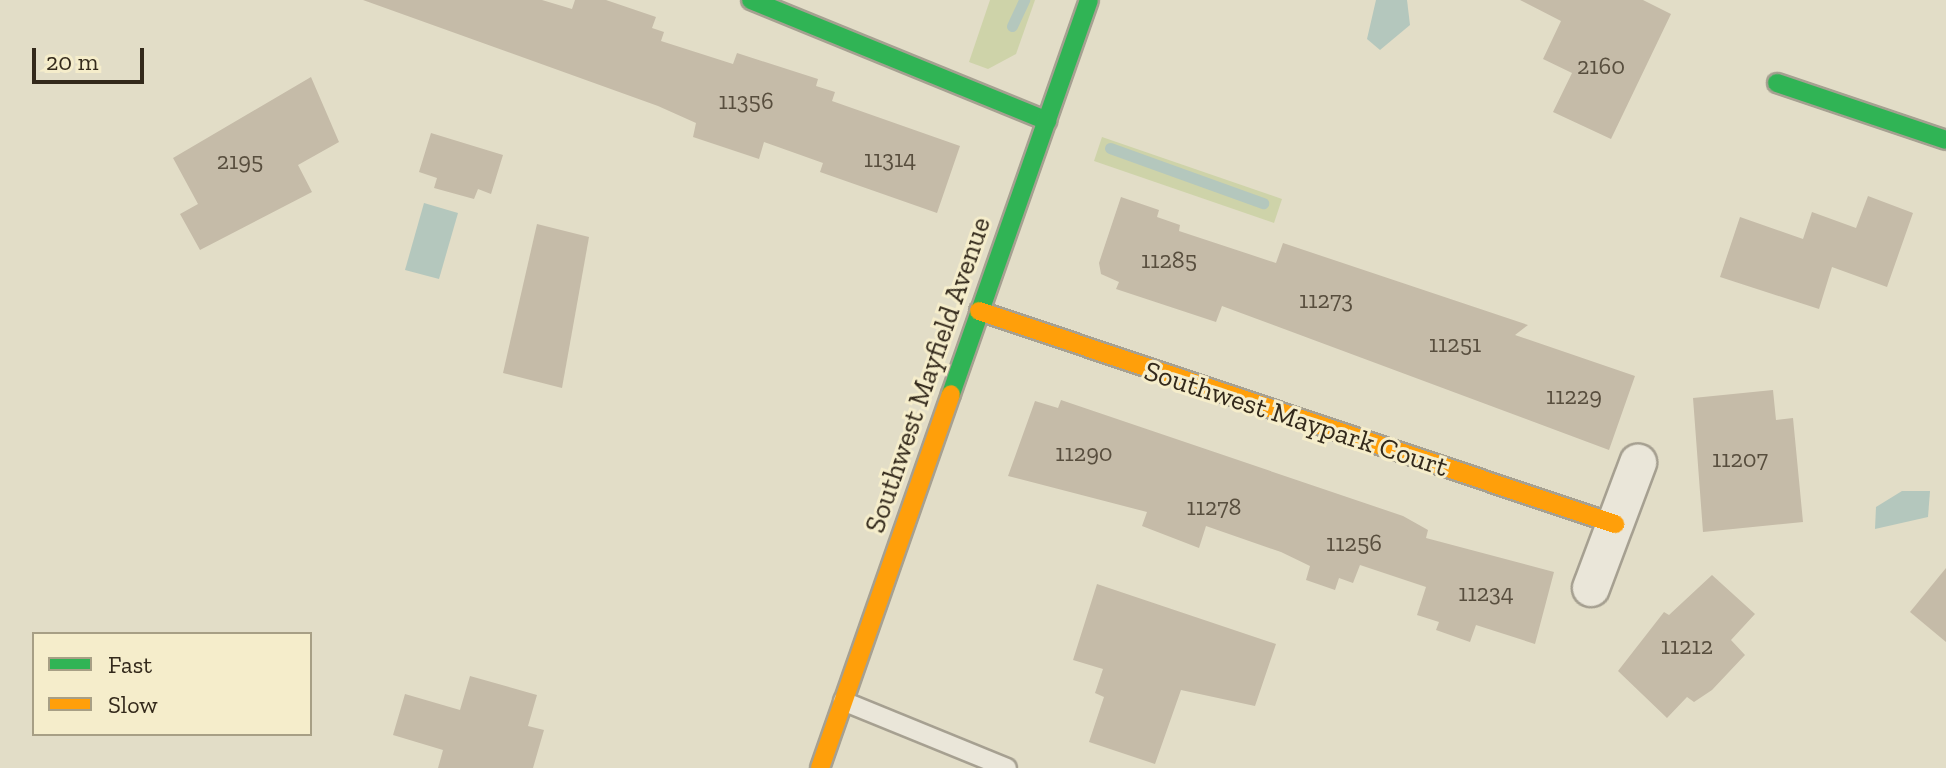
<!DOCTYPE html>
<html>
<head>
<meta charset="utf-8">
<style>
  body { margin:0 }
  #map { position:relative; width:1946px; height:768px; overflow:hidden; background:#e2ddc7; font-family:"Zilla Slab",serif }
  div>[style] { position:absolute }
  .green>* { inset:0; background:#ced3a9 }
  .water>* { inset:0; background:#b4c7bd }
  .stream>* { height:11px; margin:-5.5px; padding:0 5.5px; transform-origin:5.5px; border-radius:5.5px; background:#b4c7bd }
  .building>* { inset:0; background:#c5bba8 }
  .roads { filter:drop-shadow(2px 0 #a6a091) drop-shadow(-2px 0 #a6a091) drop-shadow(0 2px #a6a091) drop-shadow(0 -2px #a6a091) }
  .lane>* { height:18px; margin:-9px; padding:0 9px; transform-origin:9px; border-radius:9px; background:#eae6d9 }
  .street>* { height:36px; margin:-18px; padding:0 18px; transform-origin:18px; border-radius:18px; background:#eae6d9 }
  .fast>* { height:18px; margin:-9px; padding:0 9px; transform-origin:9px; border-radius:9px; background:#30b455 }
  .slow>* { height:18px; margin:-9px; padding:0 9px; transform-origin:9px; border-radius:9px; background:#ff9f0a }
  span { translate:-50% -50%; white-space:nowrap; text-align:center; line-height:1.15; -webkit-text-stroke:6px #f5edcb; paint-order:stroke }
  .number-label { font-size:24px; color:#584e3e }
  .number-label span { -webkit-text-stroke-width:0 }
  .street-label { font-size:28px; color:#33291b }
  .legend { position:absolute; left:32px; top:632px; width:280px; height:104px; box-sizing:border-box; background:#f5edcb; border:2px solid #a79f85; margin:0; padding:10px 14px; list-style:none; font-size:24px; color:#33291b }
  .legend li { display:flex; align-items:center; gap:16px; height:40px }
  .legend b { width:40px; border:2px solid #a79f85 }
  .scale { position:absolute; left:32px; top:48px; width:112px; height:36px; box-sizing:border-box; border:4px solid #33291b; border-top:0; padding-left:10px; font-size:24px; line-height:28px; white-space:nowrap; color:#33291b; -webkit-text-stroke:6px #f5edcb; paint-order:stroke }
</style>
</head>
<body>
<div id="map">
  <div class="green">
    <i style="clip-path:polygon(990px 0,1035px 0,1016px 54px,988px 69px,969px 62px)"></i>
    <i style="clip-path:polygon(1102px 137px,1282px 199px,1274px 223px,1094px 161px)"></i>
  </div>
  <div class="water">
    <i style="clip-path:polygon(1376px 0,1407px 0,1410px 25px,1380px 50px,1367px 39px)"></i>
    <i style="clip-path:polygon(424px 203px,458px 213px,439px 279px,405px 270px)"></i>
    <i style="clip-path:polygon(1902px 491px,1930px 491px,1928px 517px,1875px 529px,1876px 507px)"></i>
  </div>
  <div class="stream">
    <i style="left:1012px;top:26px;width:29px;rotate:-65deg"></i>
    <i style="left:1110px;top:148px;width:163px;rotate:19.8deg"></i>
  </div>
  <div class="building">
    <i style="clip-path:polygon(363px 0,542px 0,572px 9px,575px 0,606px 0,656px 17px,652px 28px,664px 32px,661px 41px,733px 64px,737px 53px,818px 79px,816px 86px,835px 92px,832px 101px,960px 146px,937px 213px,820px 172px,823px 163px,764px 142px,759px 159px,693px 137px,696px 123px,658px 106px)"></i>
    <i style="clip-path:polygon(1520px 0,1643px 0,1671px 14px,1611px 139px,1553px 112px,1572px 73px,1543px 59px,1561px 21px)"></i>
    <i style="clip-path:polygon(311px 77px,339px 142px,298px 165px,312px 192px,200px 250px,180px 214px,198px 204px,173px 158px)"></i>
    <i style="clip-path:polygon(431px 133px,503px 155px,491px 194px,478px 189px,474px 199px,434px 188px,437px 178px,419px 172px)"></i>
    <i style="clip-path:polygon(1868px 196px,1913px 213px,1887px 287px,1832px 267px,1819px 309px,1720px 277px,1740px 217px,1803px 239px,1812px 212px,1856px 228px)"></i>
    <i style="clip-path:polygon(1121px 197px,1159px 210px,1157px 217px,1180px 225px,1179px 231px,1276px 263px,1283px 243px,1528px 325px,1515px 335px,1635px 376px,1609px 450px,1222px 306px,1216px 322px,1116px 289px,1119px 282px,1101px 274px,1099px 263px)"></i>
    <i style="clip-path:polygon(537px 224px,589px 237px,562px 388px,503px 373px)"></i>
    <i style="clip-path:polygon(1773px 390px,1776px 420px,1793px 418px,1803px 522px,1703px 532px,1693px 398px)"></i>
    <i style="clip-path:polygon(1061px 400px,1403px 516px,1428px 530px,1426px 538px,1554px 572px,1535px 644px,1476px 625px,1470px 642px,1436px 630px,1439px 622px,1417px 615px,1426px 587px,1360px 565px,1353px 583px,1339px 578px,1335px 590px,1306px 580px,1310px 566px,1281px 552px,1206px 526px,1199px 548px,1142px 526px,1147px 512px,1008px 476px,1035px 401px,1058px 408px)"></i>
    <i style="clip-path:polygon(1946px 568px,1946px 642px,1910px 612px)"></i>
    <i style="clip-path:polygon(1712px 575px,1755px 614px,1731px 640px,1745px 655px,1712px 690px,1694px 702px,1687px 697px,1667px 718px,1618px 671px,1664px 612px,1669px 615px)"></i>
    <i style="clip-path:polygon(1097px 584px,1276px 644px,1255px 706px,1181px 690px,1155px 764px,1089px 742px,1104px 697px,1095px 693px,1103px 669px,1073px 660px)"></i>
    <i style="clip-path:polygon(470px 676px,537px 695px,528px 726px,544px 730px,533px 768px,438px 768px,443px 750px,393px 735px,405px 694px,460px 710px)"></i>
  </div>
  <div class="roads">
    <div class="lane">
      <i style="left:843px;top:701px;width:177px;rotate:22.2deg"></i>
    </div>
    <div class="street">
      <i style="left:1591px;top:588px;width:134px;rotate:-69.4deg"></i>
    </div>
    <div class="fast">
      <i style="left:751px;top:0;width:320px;rotate:22.2deg"></i>
      <i style="left:1777px;top:83px;width:178px;rotate:18.6deg"></i>
      <i style="left:951px;top:394px;width:417px;rotate:-70.7deg"></i>
    </div>
    <div class="slow">
      <i style="left:979px;top:311px;width:671px;rotate:18.52deg"></i>
      <i style="left:820px;top:768px;width:396px;rotate:-70.7deg"></i>
    </div>
  </div>
  <div class="number-label">
    <span style="left:1601px;top:66px">2160</span>
    <span style="left:746px;top:101px">11356</span>
    <span style="left:890px;top:159px">11314</span>
    <span style="left:240px;top:161px">2195</span>
    <span style="left:1169px;top:260px">11285</span>
    <span style="left:1326px;top:300px">11273</span>
    <span style="left:1455px;top:344px">11251</span>
    <span style="left:1574px;top:396px">11229</span>
    <span style="left:1084px;top:453px">11290</span>
    <span style="left:1740px;top:459px">11207</span>
    <span style="left:1214px;top:507px">11278</span>
    <span style="left:1354px;top:543px">11256</span>
    <span style="left:1486px;top:593px">11234</span>
    <span style="left:1687px;top:646px">11212</span>
  </div>
  <div class="street-label">
    <span style="left:928px;top:375px;rotate:-71deg">Southwest Mayfield Avenue</span>
    <span style="left:1296px;top:419px;rotate:18deg">Southwest Maypark Court</span>
  </div>
  <ul class="legend">
  <li><b style="height:10px;background:#30b455"></b>Fast</li>
  <li><b style="height:10px;background:#ff9f0a"></b>Slow</li>
  </ul>
  <div class="scale">20 m</div>
</div>
</body>
</html>
